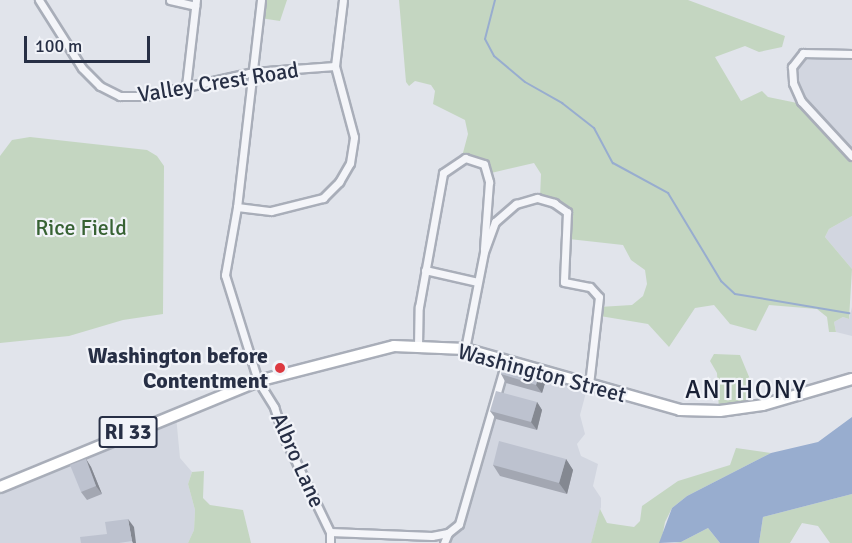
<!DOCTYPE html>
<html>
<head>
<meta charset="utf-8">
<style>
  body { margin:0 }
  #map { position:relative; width:852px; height:543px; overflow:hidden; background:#e1e4eb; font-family:Signika,sans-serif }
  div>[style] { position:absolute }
  .built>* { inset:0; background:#d2d6e0 }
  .green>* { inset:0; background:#c4d6c1 }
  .water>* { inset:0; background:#98adcf }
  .stream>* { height:2px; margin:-1px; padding:0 1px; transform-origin:1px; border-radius:1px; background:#98adcf }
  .roads { filter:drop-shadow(2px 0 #a9aeb9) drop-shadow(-2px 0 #a9aeb9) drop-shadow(0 2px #a9aeb9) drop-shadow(0 -2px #a9aeb9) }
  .street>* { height:7px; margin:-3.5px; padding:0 3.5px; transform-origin:3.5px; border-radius:3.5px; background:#f4f5f9 }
  .primary>* { height:10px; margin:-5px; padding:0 5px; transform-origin:5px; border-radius:5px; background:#fff }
  .wall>* { inset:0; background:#a3a7b2 }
  .shaded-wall>* { inset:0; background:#848891 }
  .building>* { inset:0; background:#bdc2cf }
  .dots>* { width:16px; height:16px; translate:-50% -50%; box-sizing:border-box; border:3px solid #f1f3f8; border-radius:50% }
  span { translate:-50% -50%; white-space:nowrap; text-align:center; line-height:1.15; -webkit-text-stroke:4.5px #f1f3f8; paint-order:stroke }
  .shield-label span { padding:2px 4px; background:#f1f3f8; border:2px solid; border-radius:4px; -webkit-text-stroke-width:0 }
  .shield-label { font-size:21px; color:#272f45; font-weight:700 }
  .street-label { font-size:22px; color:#272f45 }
  .park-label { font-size:22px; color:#376233 }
  .poi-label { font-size:22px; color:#272f45; font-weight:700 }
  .right { translate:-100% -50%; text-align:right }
  .quarter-label { font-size:26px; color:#192035; letter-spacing:1.5px }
  .scale { position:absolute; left:24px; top:36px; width:126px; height:27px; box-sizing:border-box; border:3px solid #272f45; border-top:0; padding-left:8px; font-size:18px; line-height:21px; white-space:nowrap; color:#272f45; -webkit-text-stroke:4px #f1f3f8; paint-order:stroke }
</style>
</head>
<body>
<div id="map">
  <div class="built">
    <i style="clip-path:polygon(852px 53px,852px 155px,803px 103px,793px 72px,800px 56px)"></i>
    <i style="clip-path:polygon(852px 216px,852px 269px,825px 237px,829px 229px)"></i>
    <i style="clip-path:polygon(852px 307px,852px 336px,836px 332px,834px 322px,843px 317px,849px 319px)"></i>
    <i style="clip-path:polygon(506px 361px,588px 385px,580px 415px,585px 434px,577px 444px,581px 456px,598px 464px,593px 486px,601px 498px,601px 507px,591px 543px,448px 543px,448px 534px,460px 523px)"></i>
    <i style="clip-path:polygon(176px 416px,180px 458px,192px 472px,188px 484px,195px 510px,194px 530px,188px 543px,0 543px,0 486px)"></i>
  </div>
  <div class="green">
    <i style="clip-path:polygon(262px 0,287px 0,280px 21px,260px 18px)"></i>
    <i style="clip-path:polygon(399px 0,688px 0,785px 36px,782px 47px,759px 52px,745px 46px,715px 57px,741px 101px,762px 91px,768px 97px,802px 104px,852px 155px,852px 216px,829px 229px,825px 237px,852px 269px,849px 319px,843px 317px,834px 322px,836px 332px,829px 332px,827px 317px,817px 309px,769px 305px,756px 331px,730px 324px,714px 305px,695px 308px,669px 347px,648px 324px,600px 316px,599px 307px,632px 305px,643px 296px,647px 284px,645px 270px,631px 260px,623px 245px,569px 239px,567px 211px,540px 198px,541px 174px,534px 163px,487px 174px,482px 166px,469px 161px,460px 164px,468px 134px,465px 120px,433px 104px,435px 91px,431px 85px,415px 81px,409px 86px,406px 82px)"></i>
    <i style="clip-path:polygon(30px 137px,147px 150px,157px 156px,164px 166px,163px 314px,123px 320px,69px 336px,0 343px,0 156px,12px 140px)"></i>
    <i style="clip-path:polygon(714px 354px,740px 355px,752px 384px,753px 403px,719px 410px,717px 373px,710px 361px)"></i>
    <i style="clip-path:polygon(736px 448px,771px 453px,687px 496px,672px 508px,665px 522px,661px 543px,591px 543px,600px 509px,607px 523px,634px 527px,640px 521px,642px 506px,678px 481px,730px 465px)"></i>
    <i style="clip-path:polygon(204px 471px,203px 498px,210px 505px,243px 510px,251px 543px,188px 543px,194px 530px,195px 510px,188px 484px,192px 472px)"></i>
    <i style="clip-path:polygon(852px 494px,852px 543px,830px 543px,818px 526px,802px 523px,790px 543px,759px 543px,763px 517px)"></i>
    <i style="clip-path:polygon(708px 528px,720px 543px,674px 543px,681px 542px)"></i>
  </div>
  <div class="water">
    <i style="clip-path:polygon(852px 417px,852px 494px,763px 517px,759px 543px,720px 543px,708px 528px,681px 542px,659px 543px,672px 508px,687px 496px,771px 453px,818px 442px)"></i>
  </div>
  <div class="stream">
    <i style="left:495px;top:0;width:40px;rotate:104.4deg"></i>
    <i style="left:485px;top:39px;width:19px;rotate:62deg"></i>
    <i style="left:494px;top:56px;width:40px;rotate:40deg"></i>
    <i style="left:525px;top:82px;width:43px;rotate:29.6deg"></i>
    <i style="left:562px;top:103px;width:41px;rotate:38deg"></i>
    <i style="left:594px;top:128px;width:40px;rotate:62deg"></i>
    <i style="left:613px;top:163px;width:63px;rotate:28.6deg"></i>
    <i style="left:668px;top:193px;width:103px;rotate:58.9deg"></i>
    <i style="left:721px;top:281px;width:19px;rotate:43deg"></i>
    <i style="left:735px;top:294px;width:116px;rotate:9.5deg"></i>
  </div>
  <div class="roads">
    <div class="street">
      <i style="left:39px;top:0;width:80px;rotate:57.7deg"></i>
      <i style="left:82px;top:68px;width:25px;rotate:45deg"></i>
      <i style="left:100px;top:86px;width:22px;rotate:27deg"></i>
      <i style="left:120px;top:96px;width:25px"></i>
      <i style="left:145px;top:96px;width:111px;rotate:-12.5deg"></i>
      <i style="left:253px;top:72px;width:82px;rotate:-4.2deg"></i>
      <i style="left:170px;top:0;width:26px;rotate:13deg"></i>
      <i style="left:261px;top:0;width:208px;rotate:96.6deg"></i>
      <i style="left:237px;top:207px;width:69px;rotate:100deg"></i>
      <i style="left:225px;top:275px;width:111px;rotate:72.7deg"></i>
      <i style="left:258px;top:381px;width:31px;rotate:58deg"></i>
      <i style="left:274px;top:407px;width:36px;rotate:71deg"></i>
      <i style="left:286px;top:441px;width:101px;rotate:64.2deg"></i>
      <i style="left:330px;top:532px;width:11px;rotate:90deg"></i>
      <i style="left:852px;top:54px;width:49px;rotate:-178.8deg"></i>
      <i style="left:803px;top:53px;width:18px;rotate:128deg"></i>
      <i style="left:792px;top:67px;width:16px;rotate:86deg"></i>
      <i style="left:793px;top:83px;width:20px;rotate:66deg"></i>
      <i style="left:801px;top:101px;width:75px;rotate:47.2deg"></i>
      <i style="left:186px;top:86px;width:87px;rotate:-83.4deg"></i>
      <i style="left:237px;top:207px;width:34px;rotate:7deg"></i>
      <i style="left:271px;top:211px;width:54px;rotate:-14deg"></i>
      <i style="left:323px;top:198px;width:23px;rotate:-45deg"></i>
      <i style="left:339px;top:182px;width:22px;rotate:-60deg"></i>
      <i style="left:350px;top:163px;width:26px;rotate:-81deg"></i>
      <i style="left:354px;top:137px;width:73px;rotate:-105deg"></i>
      <i style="left:335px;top:66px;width:66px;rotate:-83.1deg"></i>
      <i style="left:425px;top:270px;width:54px;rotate:12.8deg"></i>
      <i style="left:418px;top:346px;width:39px;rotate:-89deg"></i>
      <i style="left:419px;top:307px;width:136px;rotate:-79.8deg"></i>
      <i style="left:443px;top:173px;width:27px;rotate:-34deg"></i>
      <i style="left:465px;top:158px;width:20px;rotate:18deg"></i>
      <i style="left:484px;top:164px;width:19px;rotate:74deg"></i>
      <i style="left:489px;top:182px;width:67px;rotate:94.3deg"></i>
      <i style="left:465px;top:349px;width:99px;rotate:-78.9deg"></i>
      <i style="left:484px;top:252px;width:32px;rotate:-70deg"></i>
      <i style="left:495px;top:222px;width:28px;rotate:-41deg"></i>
      <i style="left:516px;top:204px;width:22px;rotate:-16deg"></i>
      <i style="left:537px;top:198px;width:18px;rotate:16deg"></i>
      <i style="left:554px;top:203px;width:16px;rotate:35deg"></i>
      <i style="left:567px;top:212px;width:70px;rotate:92.5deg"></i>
      <i style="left:564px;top:282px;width:26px;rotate:11deg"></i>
      <i style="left:590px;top:287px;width:13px;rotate:48deg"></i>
      <i style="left:599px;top:297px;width:89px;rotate:96.5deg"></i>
      <i style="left:330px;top:532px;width:102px;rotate:2.2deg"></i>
      <i style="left:432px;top:536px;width:16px;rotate:-11deg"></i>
      <i style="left:448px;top:533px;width:14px;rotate:-39deg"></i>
      <i style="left:459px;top:524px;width:162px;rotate:-73.9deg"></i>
      <i style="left:444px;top:543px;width:11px;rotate:-68deg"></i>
    </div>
    <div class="primary">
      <i style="left:0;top:487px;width:279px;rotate:-22.3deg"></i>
      <i style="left:258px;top:381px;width:140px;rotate:-14.4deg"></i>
      <i style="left:394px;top:346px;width:71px;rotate:2.4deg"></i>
      <i style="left:465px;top:349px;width:223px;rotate:15.8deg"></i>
      <i style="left:680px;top:410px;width:40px;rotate:1.4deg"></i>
      <i style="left:720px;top:411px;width:43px;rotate:-7.9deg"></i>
      <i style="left:763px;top:405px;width:93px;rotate:-16.3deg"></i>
    </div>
  </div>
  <div class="wall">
    <i style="clip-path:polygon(540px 371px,546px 380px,542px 393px,506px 383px,501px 374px)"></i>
    <i style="clip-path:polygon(537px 402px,542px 410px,537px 430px,496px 419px,490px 411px)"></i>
    <i style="clip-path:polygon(86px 459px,91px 467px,102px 494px,87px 500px,81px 492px)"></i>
    <i style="clip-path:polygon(566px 459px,573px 470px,567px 494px,500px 476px,493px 465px)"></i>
  </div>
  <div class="shaded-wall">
    <i style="clip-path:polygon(540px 371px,546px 380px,542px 393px,536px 385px)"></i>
    <i style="clip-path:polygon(537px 402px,542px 410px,537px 430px,531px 422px)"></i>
    <i style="clip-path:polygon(86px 459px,91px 467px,102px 494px,96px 486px)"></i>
    <i style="clip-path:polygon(566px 459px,573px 470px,567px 494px,559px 483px)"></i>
    <i style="clip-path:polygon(128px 519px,134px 527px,136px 543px,133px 543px,132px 541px)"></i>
  </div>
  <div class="building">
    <i style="clip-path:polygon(504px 361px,540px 371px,536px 385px,501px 374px)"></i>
    <i style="clip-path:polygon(496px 391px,537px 402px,531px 422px,490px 411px)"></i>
    <i style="clip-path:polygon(499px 441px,566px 459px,559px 483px,493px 465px)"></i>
    <i style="clip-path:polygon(86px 459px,96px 486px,81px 492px,70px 465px)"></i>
    <i style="clip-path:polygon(128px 519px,132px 541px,119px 543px,81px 543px,80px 537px,107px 534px,105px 522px)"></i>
  </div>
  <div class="dots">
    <i style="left:280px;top:368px;background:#dd3940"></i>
  </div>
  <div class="shield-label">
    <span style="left:128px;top:432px">RI 33</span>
  </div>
  <div class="street-label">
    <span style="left:218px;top:82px;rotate:-9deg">Valley Crest Road</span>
    <span style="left:542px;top:373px;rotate:15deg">Washington Street</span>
    <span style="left:298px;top:460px;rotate:66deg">Albro Lane</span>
  </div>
  <div class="park-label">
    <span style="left:81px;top:228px">Rice Field</span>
  </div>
  <div class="poi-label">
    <span class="right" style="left:268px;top:368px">Washington before<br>Contentment</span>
  </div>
  <div class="quarter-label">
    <span style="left:746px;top:391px">ANTHONY</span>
  </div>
  <div class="scale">100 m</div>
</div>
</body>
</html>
